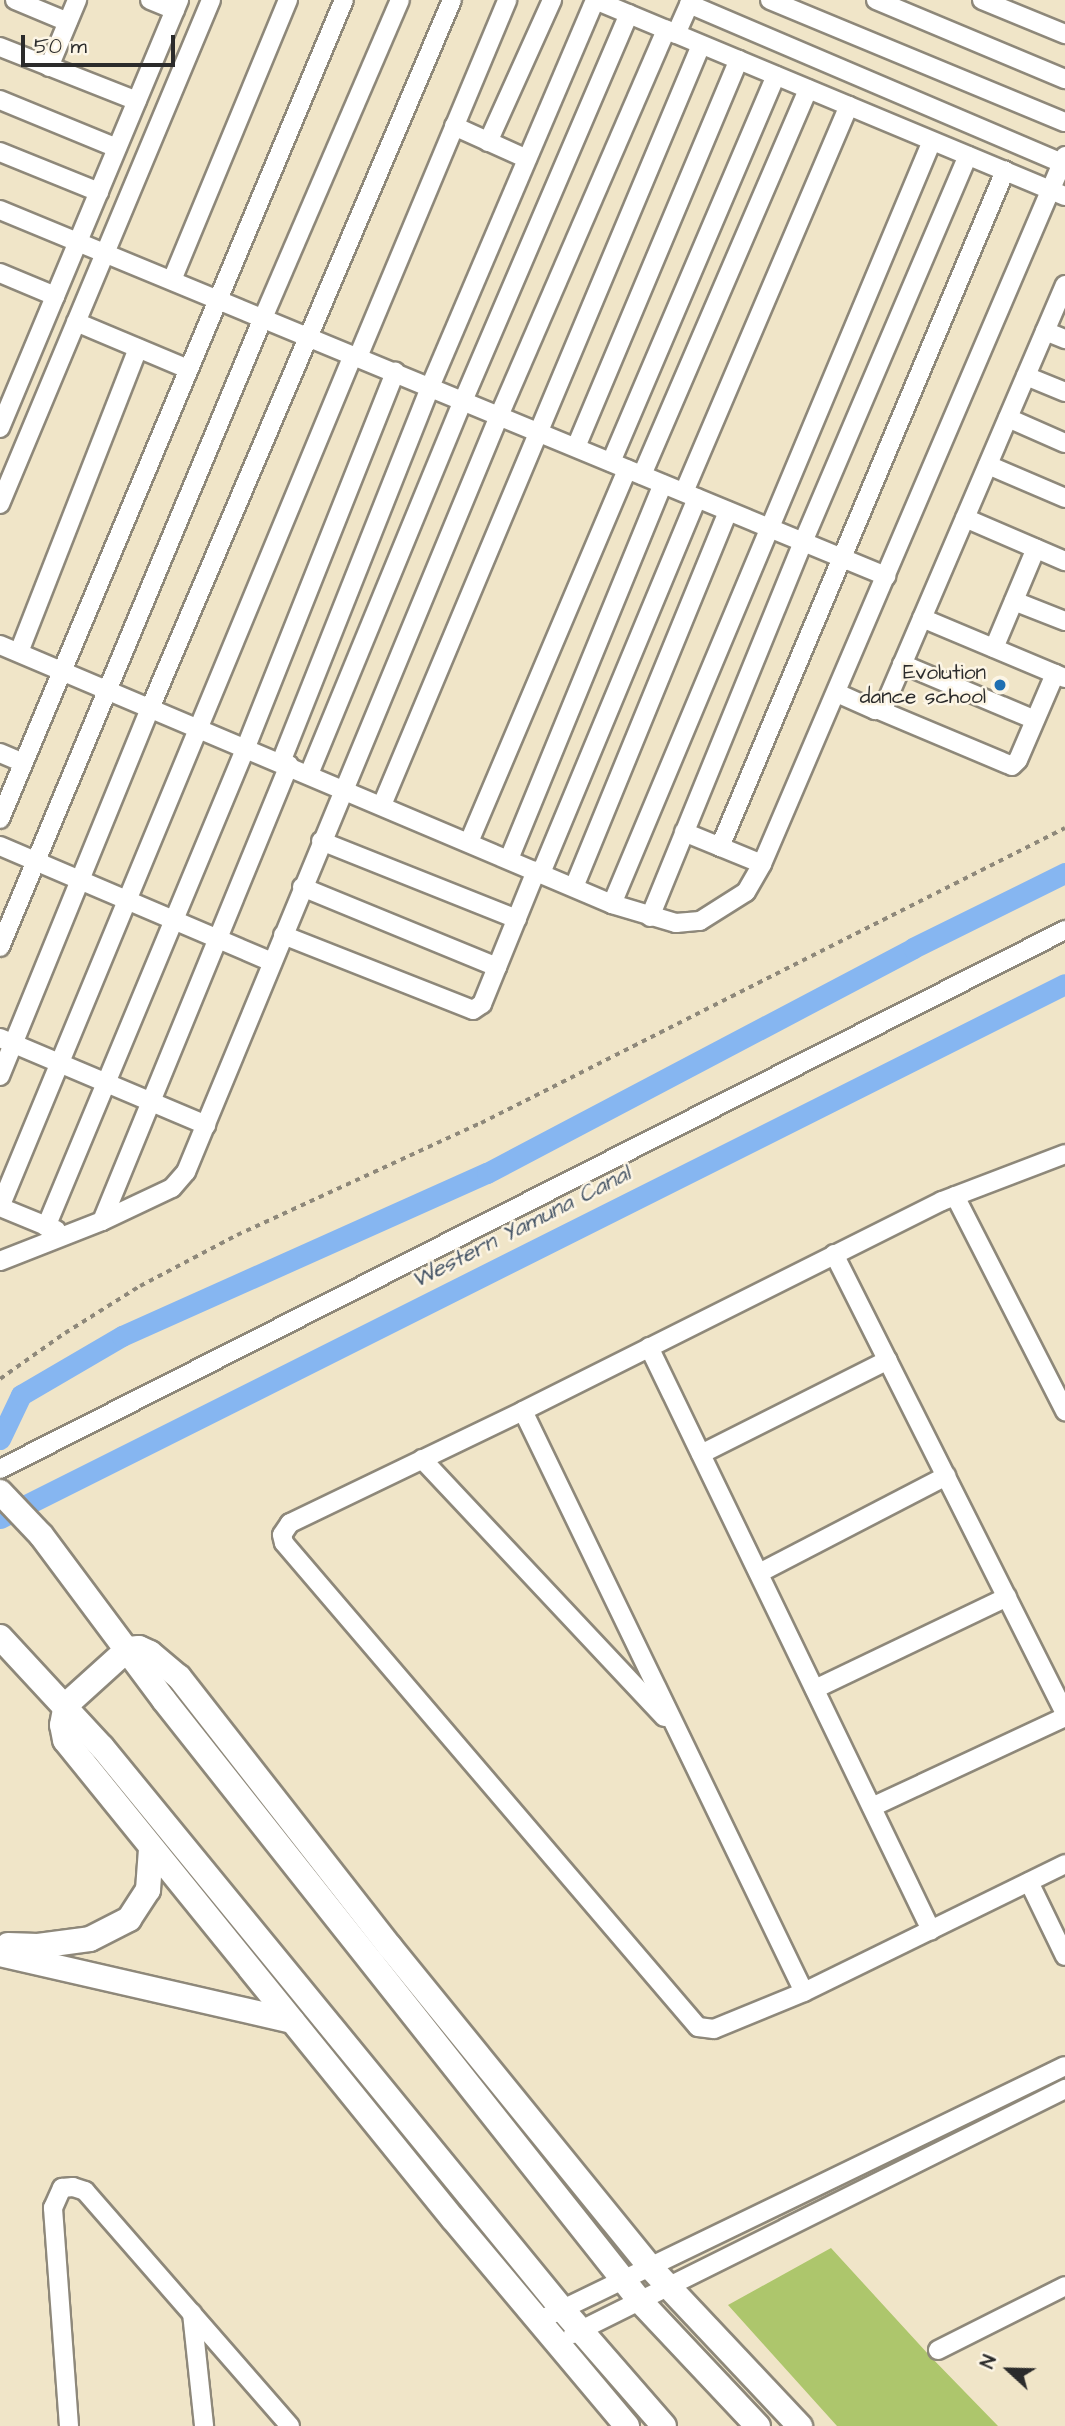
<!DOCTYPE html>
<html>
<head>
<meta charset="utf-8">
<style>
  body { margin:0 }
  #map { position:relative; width:1065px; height:2426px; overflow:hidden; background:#f0e5c8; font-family:"Architects Daughter",sans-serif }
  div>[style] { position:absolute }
  .green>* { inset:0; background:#adc66c }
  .canal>* { height:21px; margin:-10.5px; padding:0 10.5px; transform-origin:10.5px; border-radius:10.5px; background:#86b6f1 }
  .path>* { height:3.5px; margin-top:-1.75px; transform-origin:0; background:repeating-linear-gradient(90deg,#8e887a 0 5px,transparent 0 10px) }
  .roads { filter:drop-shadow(2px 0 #8e887a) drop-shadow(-2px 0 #8e887a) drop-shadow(0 2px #8e887a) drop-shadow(0 -2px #8e887a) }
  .street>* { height:18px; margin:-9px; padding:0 9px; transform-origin:9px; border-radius:9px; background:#fff }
  .secondary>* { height:24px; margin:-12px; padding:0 12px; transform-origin:12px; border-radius:12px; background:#fff }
  .dots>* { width:19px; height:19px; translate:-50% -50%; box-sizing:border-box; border:4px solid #fcf5e5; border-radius:50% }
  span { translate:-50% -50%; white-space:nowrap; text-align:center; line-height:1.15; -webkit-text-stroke:5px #fcf5e5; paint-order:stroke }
  .poi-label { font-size:21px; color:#2b2b2b }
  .right { translate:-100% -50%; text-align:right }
  .water-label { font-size:23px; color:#465566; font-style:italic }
  .north { position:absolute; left:974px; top:2335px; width:70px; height:70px; -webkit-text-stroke:5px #fcf5e5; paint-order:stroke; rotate:292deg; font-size:19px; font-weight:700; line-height:28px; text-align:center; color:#2b2b2b }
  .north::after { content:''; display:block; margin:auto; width:24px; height:32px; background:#2b2b2b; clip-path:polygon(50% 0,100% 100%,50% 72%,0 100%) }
  .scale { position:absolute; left:21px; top:35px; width:154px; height:32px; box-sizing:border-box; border:4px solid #2b2b2b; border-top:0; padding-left:9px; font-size:21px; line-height:24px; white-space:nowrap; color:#2b2b2b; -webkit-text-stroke:5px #fcf5e5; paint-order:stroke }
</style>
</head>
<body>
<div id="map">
  <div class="green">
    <i style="clip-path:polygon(831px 2248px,929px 2355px,998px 2426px,837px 2426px,728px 2305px)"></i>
  </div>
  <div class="canal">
    <i style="left:0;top:1439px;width:49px;rotate:-64.5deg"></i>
    <i style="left:21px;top:1395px;width:117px;rotate:-30.3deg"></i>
    <i style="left:122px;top:1336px;width:400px;rotate:-24.1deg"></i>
    <i style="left:487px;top:1173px;width:482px;rotate:-27.8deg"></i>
    <i style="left:913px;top:948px;width:169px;rotate:-26.3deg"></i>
    <i style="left:0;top:1518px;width:1191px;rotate:-26.63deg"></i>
  </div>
  <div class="path">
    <i style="left:0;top:1379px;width:80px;rotate:-35.3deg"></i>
    <i style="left:65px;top:1333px;width:89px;rotate:-32.1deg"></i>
    <i style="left:140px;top:1286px;width:110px;rotate:-27.7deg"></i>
    <i style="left:237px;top:1235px;width:268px;rotate:-24.7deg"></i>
    <i style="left:481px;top:1123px;width:654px;rotate:-26.8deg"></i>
  </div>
  <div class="roads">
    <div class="street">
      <i style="left:15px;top:0;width:57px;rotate:22.5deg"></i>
      <i style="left:150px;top:0;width:27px;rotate:22deg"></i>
      <i style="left:595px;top:0;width:509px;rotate:22.64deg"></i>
      <i style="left:770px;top:0;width:319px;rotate:22.5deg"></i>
      <i style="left:876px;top:0;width:205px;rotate:22.7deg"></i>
      <i style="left:982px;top:0;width:90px;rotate:22.3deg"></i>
      <i style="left:689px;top:4px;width:405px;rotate:23.1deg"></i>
      <i style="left:676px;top:34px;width:37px;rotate:-66deg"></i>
      <i style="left:0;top:47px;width:147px;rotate:21.5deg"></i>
      <i style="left:49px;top:67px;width:73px;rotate:-67.3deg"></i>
      <i style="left:0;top:100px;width:126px;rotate:22.3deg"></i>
      <i style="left:454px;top:126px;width:80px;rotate:24.3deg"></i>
      <i style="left:488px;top:142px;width:156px;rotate:-65.7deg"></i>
      <i style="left:0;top:152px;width:107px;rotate:22deg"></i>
      <i style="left:0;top:210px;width:959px;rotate:22.45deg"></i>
      <i style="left:0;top:273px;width:60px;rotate:22.7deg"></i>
      <i style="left:172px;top:280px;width:303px;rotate:-67.5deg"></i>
      <i style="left:76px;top:322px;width:121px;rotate:22.8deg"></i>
      <i style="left:1045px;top:331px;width:22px;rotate:22deg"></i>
      <i style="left:358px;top:357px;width:387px;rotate:-67.3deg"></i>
      <i style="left:1026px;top:376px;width:42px;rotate:22.3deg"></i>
      <i style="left:1008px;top:418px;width:62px;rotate:23.7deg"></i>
      <i style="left:0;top:428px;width:464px;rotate:-67.3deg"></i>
      <i style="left:576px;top:447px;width:420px;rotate:-67.2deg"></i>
      <i style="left:611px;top:462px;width:420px;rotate:-66.9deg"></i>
      <i style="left:988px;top:465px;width:84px;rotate:23.2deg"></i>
      <i style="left:642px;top:475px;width:420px;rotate:-66.7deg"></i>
      <i style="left:684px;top:492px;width:420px;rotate:-66.9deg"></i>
      <i style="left:0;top:504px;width:546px;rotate:-67.28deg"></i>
      <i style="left:965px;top:518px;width:109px;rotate:23.3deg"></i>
      <i style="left:1014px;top:601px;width:55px;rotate:21.4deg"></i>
      <i style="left:922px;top:618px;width:155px;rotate:22.8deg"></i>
      <i style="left:0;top:645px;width:665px;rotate:22.94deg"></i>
      <i style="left:612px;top:904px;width:67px;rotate:16.5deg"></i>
      <i style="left:676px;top:923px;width:24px;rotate:-5deg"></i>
      <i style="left:700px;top:921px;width:54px;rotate:-32.2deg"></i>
      <i style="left:746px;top:892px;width:32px;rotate:-60deg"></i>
      <i style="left:762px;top:864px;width:770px;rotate:-66.83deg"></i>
      <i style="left:994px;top:648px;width:108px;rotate:-67.2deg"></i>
      <i style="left:19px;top:652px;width:326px;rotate:-68.6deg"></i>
      <i style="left:902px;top:664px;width:144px;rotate:22.8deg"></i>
      <i style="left:837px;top:693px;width:42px;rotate:24.1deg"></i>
      <i style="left:875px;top:710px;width:9px;rotate:-18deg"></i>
      <i style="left:884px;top:707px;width:459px;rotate:-66.8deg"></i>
      <i style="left:879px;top:710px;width:144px;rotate:22.8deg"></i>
      <i style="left:1012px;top:766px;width:8px;rotate:-45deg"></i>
      <i style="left:1018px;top:760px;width:94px;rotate:-66.7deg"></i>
      <i style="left:0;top:753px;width:25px;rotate:23deg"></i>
      <i style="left:281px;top:762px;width:404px;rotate:-68.3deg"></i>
      <i style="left:430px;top:387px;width:421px;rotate:-66.9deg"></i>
      <i style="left:309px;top:774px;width:404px;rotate:-67.6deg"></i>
      <i style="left:463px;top:401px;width:421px;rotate:-66.8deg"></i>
      <i style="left:382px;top:805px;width:824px;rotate:-67.23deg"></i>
      <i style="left:0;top:819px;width:888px;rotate:-67.22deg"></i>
      <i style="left:684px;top:832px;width:84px;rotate:22.3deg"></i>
      <i style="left:321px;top:841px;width:211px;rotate:21.7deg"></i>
      <i style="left:469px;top:842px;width:405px;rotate:-67deg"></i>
      <i style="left:0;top:846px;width:296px;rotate:23.1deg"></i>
      <i style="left:720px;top:847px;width:734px;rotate:-67.14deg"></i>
      <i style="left:509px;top:859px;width:405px;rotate:-67.7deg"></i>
      <i style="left:541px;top:873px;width:406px;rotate:-67.4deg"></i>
      <i style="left:302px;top:887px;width:211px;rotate:22.3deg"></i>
      <i style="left:574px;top:887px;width:406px;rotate:-67.7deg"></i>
      <i style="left:612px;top:904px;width:827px;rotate:-67.25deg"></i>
      <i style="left:650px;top:917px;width:405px;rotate:-67.8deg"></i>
      <i style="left:803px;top:542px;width:420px;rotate:-66.9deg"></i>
      <i style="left:283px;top:935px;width:204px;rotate:21.5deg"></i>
      <i style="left:473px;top:1010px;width:11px;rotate:-34deg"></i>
      <i style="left:482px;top:1004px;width:144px;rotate:-67.9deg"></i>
      <i style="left:0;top:947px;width:682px;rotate:-67.31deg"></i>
      <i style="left:263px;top:318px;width:346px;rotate:-66.7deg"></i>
      <i style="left:0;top:1038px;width:224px;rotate:22.9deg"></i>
      <i style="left:0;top:1076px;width:400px;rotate:-67.8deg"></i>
      <i style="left:151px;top:706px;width:767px;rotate:-66.91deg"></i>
      <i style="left:1065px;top:1154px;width:132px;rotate:159.1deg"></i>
      <i style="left:942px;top:1201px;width:469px;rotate:153.4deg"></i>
      <i style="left:523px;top:1411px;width:259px;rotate:154.3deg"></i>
      <i style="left:290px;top:1523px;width:14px;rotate:124deg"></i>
      <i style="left:282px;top:1535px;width:8px;rotate:76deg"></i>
      <i style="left:284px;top:1543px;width:637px;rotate:49.46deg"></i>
      <i style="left:698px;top:2027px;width:16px;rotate:7deg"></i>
      <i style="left:714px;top:2029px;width:97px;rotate:-22.3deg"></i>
      <i style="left:804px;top:1992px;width:291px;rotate:-26.1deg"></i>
      <i style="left:955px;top:1196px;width:242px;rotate:62.9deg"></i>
      <i style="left:0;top:1207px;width:922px;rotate:-67.49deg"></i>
      <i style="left:0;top:1207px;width:61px;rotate:22.3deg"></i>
      <i style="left:102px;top:1221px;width:493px;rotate:-67.7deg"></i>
      <i style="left:46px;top:1227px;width:520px;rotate:-67.38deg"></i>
      <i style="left:246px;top:747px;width:404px;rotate:-68.3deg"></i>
      <i style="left:834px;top:1254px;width:514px;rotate:63.29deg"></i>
      <i style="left:0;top:1261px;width:110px;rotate:-21.4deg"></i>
      <i style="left:102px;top:1221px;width:77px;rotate:-25.2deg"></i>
      <i style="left:172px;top:1188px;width:21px;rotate:-49deg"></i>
      <i style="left:186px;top:1172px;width:818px;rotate:-67.51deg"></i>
      <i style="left:499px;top:416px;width:421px;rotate:-66.6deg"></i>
      <i style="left:649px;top:1347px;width:648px;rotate:64.19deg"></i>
      <i style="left:523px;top:1411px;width:645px;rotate:64.19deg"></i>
      <i style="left:701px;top:1454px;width:209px;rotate:-26.7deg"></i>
      <i style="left:422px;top:1459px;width:354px;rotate:46.8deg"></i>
      <i style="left:0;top:1469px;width:1194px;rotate:-26.84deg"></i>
      <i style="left:759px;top:1573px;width:211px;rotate:-27.4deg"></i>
      <i style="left:815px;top:1689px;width:213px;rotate:-25.6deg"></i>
      <i style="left:872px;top:1807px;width:213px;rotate:-25deg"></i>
      <i style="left:1029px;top:1882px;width:82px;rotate:64.1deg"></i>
      <i style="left:192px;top:2313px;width:114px;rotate:83.9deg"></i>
      <i style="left:538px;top:2321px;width:585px;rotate:-25.82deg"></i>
      <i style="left:573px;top:2334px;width:550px;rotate:-26.47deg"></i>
      <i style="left:938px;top:2350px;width:142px;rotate:-26.7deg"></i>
      <i style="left:69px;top:2426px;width:219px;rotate:-94.2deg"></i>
      <i style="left:53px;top:2208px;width:22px;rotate:-66deg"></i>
      <i style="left:62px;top:2188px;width:11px;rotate:-5deg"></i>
      <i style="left:73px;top:2187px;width:13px;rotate:18deg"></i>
      <i style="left:85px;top:2191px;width:312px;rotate:48.9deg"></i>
    </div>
    <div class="secondary">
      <i style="left:0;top:1492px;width:59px;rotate:46.4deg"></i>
      <i style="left:41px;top:1535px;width:206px;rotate:53.3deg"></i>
      <i style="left:164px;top:1700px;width:767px;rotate:51.62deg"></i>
      <i style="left:640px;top:2301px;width:172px;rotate:46.7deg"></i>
      <i style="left:0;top:1637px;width:150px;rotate:47.2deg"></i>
      <i style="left:102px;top:1747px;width:726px;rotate:50.7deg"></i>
      <i style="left:562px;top:2309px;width:155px;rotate:48.9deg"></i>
      <i style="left:8px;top:1945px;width:30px;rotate:2deg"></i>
      <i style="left:38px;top:1946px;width:52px;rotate:-7.7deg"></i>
      <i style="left:90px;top:1939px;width:44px;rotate:-27.1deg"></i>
      <i style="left:129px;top:1919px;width:35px;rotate:-57deg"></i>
      <i style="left:148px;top:1890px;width:41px;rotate:-85.8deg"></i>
      <i style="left:0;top:1954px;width:300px;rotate:12.9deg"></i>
      <i style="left:627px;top:2426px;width:270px;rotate:-130deg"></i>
      <i style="left:453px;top:2219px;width:616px;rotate:-129.01deg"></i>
      <i style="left:65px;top:1740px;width:15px;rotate:-101deg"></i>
      <i style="left:62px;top:1725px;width:20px;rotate:-79deg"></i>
      <i style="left:66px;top:1705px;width:84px;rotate:-42.1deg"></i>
      <i style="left:128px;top:1649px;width:11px;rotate:-5deg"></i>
      <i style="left:139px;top:1648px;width:12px;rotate:24deg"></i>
      <i style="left:150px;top:1653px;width:38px;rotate:40deg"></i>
      <i style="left:179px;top:1677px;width:343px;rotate:52deg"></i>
      <i style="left:390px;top:1947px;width:412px;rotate:50.9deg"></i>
      <i style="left:650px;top:2267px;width:219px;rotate:46.7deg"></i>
    </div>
  </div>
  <div class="dots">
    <i style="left:1000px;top:685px;background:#1f6fb2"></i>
  </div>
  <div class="poi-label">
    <span class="right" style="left:986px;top:685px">Evolution<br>dance school</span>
  </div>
  <div class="water-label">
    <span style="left:521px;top:1227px;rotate:-27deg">Western Yamuna Canal</span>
  </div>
  <div class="north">N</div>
  <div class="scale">50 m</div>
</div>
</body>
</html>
